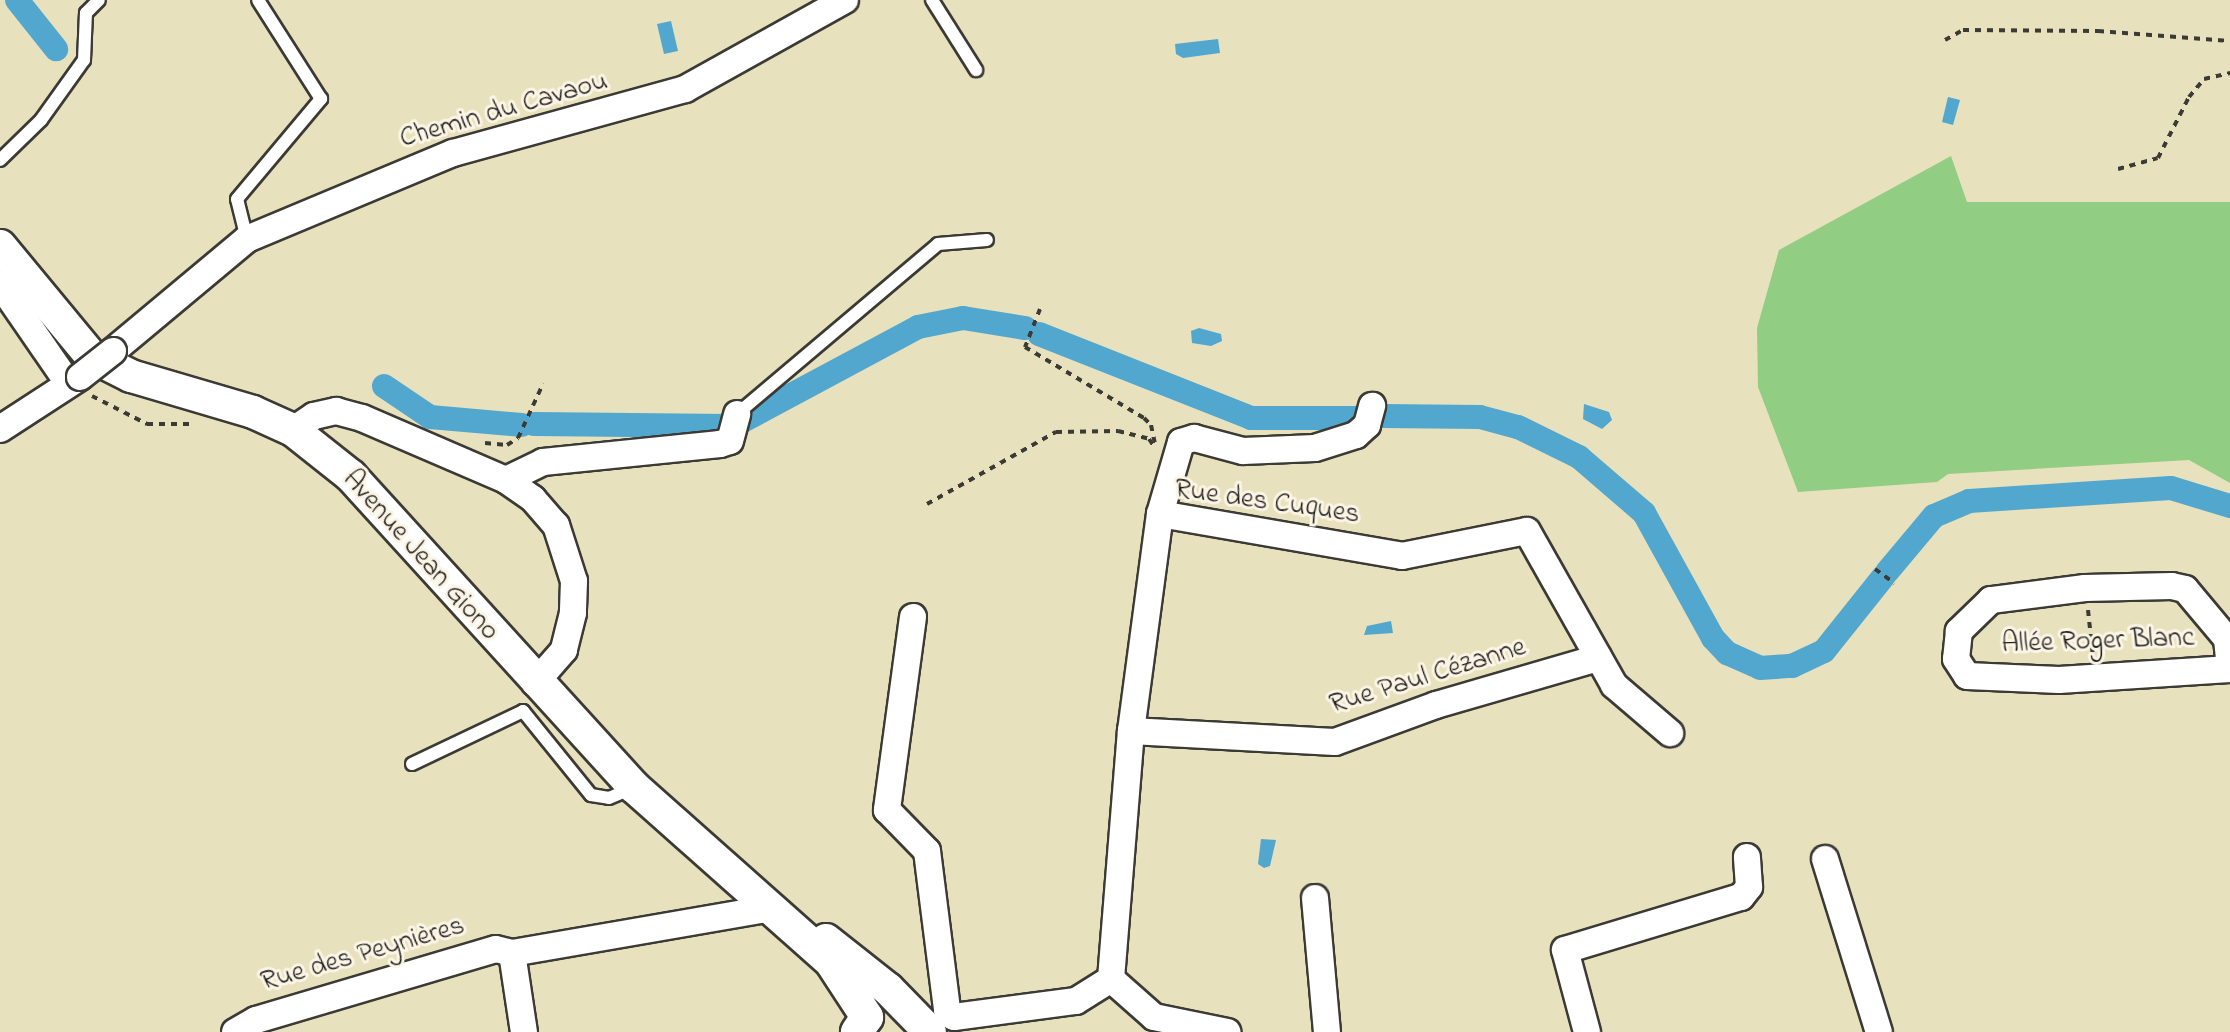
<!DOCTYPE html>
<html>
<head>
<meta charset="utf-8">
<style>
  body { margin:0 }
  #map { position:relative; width:2230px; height:1032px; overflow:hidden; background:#e8e1bd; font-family:"Indie Flower",sans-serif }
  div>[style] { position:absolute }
  .green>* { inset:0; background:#91cd82 }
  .water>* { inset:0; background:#52a7ce }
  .canal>* { height:24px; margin:-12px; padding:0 12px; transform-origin:12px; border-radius:12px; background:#52a7ce }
  .path>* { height:4px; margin-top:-2px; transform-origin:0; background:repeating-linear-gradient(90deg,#3b3a34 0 6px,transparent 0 12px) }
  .roads { filter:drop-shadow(2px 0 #3b3a34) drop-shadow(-2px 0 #3b3a34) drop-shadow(0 2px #3b3a34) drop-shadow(0 -2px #3b3a34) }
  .service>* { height:12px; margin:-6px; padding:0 6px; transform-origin:6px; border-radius:6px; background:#fff }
  .minor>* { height:26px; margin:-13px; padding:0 13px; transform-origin:13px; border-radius:13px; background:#fff }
  .tertiary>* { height:32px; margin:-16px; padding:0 16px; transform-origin:16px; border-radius:16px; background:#fff }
  .bridges { filter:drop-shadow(2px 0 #3b3a34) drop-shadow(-2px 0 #3b3a34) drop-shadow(0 2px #3b3a34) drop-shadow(0 -2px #3b3a34) }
  .minor-bridge>* { height:26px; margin:-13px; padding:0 13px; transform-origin:13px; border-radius:13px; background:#fff }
  span { translate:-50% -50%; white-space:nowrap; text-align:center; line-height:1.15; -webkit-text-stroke:6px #fcf5e5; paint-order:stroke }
  .street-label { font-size:28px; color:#1c1c1c }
</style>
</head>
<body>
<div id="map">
  <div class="green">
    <i style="clip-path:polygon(1951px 156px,1967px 202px,2230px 202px,2230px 483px,2189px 460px,1948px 474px,1937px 482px,1798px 492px,1758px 387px,1757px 328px,1779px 250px)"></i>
  </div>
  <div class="water">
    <i style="clip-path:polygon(671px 21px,678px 51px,664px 54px,657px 24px)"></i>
    <i style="clip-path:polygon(1218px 39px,1220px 53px,1183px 58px,1176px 54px,1175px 44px)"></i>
    <i style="clip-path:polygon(1948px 97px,1960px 100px,1953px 125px,1942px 122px)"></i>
    <i style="clip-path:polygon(1199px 328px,1221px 334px,1222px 341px,1211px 346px,1192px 343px,1191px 331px)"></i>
    <i style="clip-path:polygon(1584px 404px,1609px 412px,1612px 420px,1602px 429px,1583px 419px)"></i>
    <i style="clip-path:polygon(1391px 621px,1393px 633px,1364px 635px,1367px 626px)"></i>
    <i style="clip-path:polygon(1261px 839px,1276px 840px,1270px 866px,1264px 868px,1258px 864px)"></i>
  </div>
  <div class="canal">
    <i style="left:17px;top:0;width:63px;rotate:51.5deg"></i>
    <i style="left:1039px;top:334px;width:228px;rotate:21.6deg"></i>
    <i style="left:1251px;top:418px;width:107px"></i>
    <i style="left:384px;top:386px;width:55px;rotate:34deg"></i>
    <i style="left:430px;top:417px;width:92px;rotate:5deg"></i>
    <i style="left:1382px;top:416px;width:98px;rotate:0.6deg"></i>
    <i style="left:1480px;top:417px;width:39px;rotate:15deg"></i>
    <i style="left:1518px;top:427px;width:68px;rotate:26.2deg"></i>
    <i style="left:1579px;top:457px;width:86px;rotate:40.7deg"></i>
    <i style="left:1644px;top:513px;width:143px;rotate:61.1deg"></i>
    <i style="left:1713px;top:638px;width:21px;rotate:47deg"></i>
    <i style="left:1727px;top:653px;width:36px;rotate:24deg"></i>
    <i style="left:1760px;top:668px;width:32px;rotate:-4deg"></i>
    <i style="left:1792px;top:666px;width:35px;rotate:-25deg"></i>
    <i style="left:1824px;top:651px;width:95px;rotate:-51.4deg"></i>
    <i style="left:741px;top:422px;width:201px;rotate:-28.2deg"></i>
    <i style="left:918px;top:327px;width:46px;rotate:-11.3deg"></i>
    <i style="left:963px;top:318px;width:63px;rotate:9.2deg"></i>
    <i style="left:534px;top:424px;width:194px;rotate:0.6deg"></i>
    <i style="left:1887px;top:572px;width:73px;rotate:-50deg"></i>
    <i style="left:1934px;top:516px;width:38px;rotate:-23deg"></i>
    <i style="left:1969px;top:501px;width:202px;rotate:-3.7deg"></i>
    <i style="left:2171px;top:488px;width:62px;rotate:17deg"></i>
  </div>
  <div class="path">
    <i style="left:1945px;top:40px;width:21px;rotate:-29deg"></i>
    <i style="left:1963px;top:30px;width:135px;rotate:0.4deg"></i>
    <i style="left:2098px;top:31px;width:132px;rotate:4.3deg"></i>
    <i style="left:2118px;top:169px;width:41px;rotate:-15.4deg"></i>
    <i style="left:2158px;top:158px;width:68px;rotate:-63.1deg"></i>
    <i style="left:2189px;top:97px;width:23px;rotate:-50deg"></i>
    <i style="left:2204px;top:79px;width:27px;rotate:-13deg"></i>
    <i style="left:1040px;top:309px;width:41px;rotate:111.5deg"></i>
    <i style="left:1025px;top:347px;width:139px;rotate:30.8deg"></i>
    <i style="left:1144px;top:418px;width:10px;rotate:45deg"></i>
    <i style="left:1151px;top:425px;width:19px;rotate:78deg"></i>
    <i style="left:92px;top:396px;width:62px;rotate:27deg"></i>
    <i style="left:147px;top:424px;width:46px"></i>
    <i style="left:485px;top:443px;width:22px;rotate:5deg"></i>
    <i style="left:507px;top:445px;width:13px;rotate:-32deg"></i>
    <i style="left:518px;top:438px;width:60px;rotate:-65.2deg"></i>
    <i style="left:927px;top:504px;width:148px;rotate:-29.2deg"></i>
    <i style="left:1056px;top:432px;width:62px;rotate:-0.9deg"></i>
    <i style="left:1118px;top:431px;width:32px;rotate:14deg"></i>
    <i style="left:1149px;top:439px;width:11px;rotate:56deg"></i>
    <i style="left:1875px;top:569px;width:24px;rotate:36deg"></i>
    <i style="left:2088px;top:610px;width:47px;rotate:83.9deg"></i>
  </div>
  <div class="roads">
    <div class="service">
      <i style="left:932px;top:0;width:83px;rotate:57.8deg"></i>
      <i style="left:0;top:160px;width:57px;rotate:-44.3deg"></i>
      <i style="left:41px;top:120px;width:74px;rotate:-54.4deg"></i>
      <i style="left:84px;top:60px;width:47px;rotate:-87.6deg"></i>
      <i style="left:86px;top:13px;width:18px;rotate:-45deg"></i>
      <i style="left:247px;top:239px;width:41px;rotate:-104deg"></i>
      <i style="left:237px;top:199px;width:131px;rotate:-50deg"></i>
      <i style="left:321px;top:99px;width:117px;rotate:-122.5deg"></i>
      <i style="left:737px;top:414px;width:263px;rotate:-40.2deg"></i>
      <i style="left:938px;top:244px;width:49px;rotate:-4.7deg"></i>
      <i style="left:412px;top:764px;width:123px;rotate:-25.5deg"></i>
      <i style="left:523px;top:711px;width:108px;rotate:51deg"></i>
      <i style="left:591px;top:795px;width:18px;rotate:9deg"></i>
      <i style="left:609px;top:798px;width:25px;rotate:-23deg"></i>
    </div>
    <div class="minor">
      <i style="left:0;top:284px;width:121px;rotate:55.4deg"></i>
      <i style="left:113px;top:351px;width:175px;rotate:-39.9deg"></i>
      <i style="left:247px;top:239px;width:223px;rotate:-22.7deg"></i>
      <i style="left:453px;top:153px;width:241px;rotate:-15.4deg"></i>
      <i style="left:685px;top:89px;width:183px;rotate:-29.1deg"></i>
      <i style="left:0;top:429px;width:95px;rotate:-33deg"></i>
      <i style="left:293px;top:430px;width:25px;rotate:-34deg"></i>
      <i style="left:314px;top:416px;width:23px;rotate:-13deg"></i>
      <i style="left:336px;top:411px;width:27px;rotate:15deg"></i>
      <i style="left:362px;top:418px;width:157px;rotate:23.3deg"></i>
      <i style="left:506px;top:480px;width:33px;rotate:35deg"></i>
      <i style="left:533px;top:499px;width:35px;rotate:49deg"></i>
      <i style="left:556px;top:525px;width:59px;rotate:72.2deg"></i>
      <i style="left:574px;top:581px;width:32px;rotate:92deg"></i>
      <i style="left:573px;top:613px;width:38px;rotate:104deg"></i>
      <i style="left:564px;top:650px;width:44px;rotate:131.3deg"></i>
      <i style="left:506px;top:480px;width:41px;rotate:-25.9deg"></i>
      <i style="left:543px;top:462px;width:178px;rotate:-5.8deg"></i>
      <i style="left:720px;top:444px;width:10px;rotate:-17deg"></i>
      <i style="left:730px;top:441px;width:28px;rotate:-75deg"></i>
      <i style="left:1160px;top:514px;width:75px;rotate:-73.7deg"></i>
      <i style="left:1181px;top:442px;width:14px;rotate:-17deg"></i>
      <i style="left:1194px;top:438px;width:51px;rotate:14.9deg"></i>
      <i style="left:1243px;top:451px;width:72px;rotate:-2.4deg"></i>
      <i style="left:1315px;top:448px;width:43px;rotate:-17.6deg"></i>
      <i style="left:1356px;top:435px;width:15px;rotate:-42deg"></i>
      <i style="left:1367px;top:425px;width:20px;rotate:-75deg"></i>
      <i style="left:913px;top:617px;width:195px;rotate:97.7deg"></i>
      <i style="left:887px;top:810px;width:57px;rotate:45.7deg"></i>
      <i style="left:927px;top:851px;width:160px;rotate:82.8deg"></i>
      <i style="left:947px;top:1010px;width:10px;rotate:45deg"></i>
      <i style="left:954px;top:1017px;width:123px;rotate:-7.5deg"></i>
      <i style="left:1076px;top:1001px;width:41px;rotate:-32.2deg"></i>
      <i style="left:1111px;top:979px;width:57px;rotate:41.5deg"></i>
      <i style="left:1154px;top:1017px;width:75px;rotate:11.6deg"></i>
      <i style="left:2230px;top:668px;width:29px;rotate:-96deg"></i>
      <i style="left:2227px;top:639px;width:65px;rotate:-130deg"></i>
      <i style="left:2185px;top:589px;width:13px;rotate:-167deg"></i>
      <i style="left:2172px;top:586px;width:87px;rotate:178.7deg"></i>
      <i style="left:2085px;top:588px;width:95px;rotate:172.7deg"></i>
      <i style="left:1991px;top:600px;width:45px;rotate:135.9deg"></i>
      <i style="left:1959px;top:631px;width:28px;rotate:96deg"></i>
      <i style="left:1956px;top:659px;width:20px;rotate:57deg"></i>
      <i style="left:1967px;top:676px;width:92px;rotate:2.5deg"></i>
      <i style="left:2059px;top:680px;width:171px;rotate:-3.7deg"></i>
      <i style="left:1131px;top:731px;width:204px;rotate:3.1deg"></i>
      <i style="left:1335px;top:742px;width:108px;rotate:-20.1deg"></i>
      <i style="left:1436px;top:705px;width:169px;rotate:-16.2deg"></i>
      <i style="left:1825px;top:859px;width:181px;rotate:72.7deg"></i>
      <i style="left:1315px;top:898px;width:135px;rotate:84.9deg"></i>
      <i style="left:512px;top:953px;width:260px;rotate:-9.8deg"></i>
      <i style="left:1111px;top:979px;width:249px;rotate:-85.4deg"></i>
      <i style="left:1131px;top:731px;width:219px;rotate:-82.4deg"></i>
      <i style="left:1160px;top:514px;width:246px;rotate:9.8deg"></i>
      <i style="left:1402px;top:556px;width:127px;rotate:-11.3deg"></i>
      <i style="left:1527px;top:531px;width:177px;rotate:60.5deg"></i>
      <i style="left:1614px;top:685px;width:74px;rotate:40.6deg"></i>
      <i style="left:235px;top:1032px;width:24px;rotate:-30deg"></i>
      <i style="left:256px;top:1020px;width:250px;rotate:-16.5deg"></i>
      <i style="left:496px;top:949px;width:16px;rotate:14deg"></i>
      <i style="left:512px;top:953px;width:80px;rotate:81.4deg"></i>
      <i style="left:1587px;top:1032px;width:85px;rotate:-105deg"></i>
      <i style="left:1565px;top:950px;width:184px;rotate:-16.8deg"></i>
      <i style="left:1741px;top:897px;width:13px;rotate:-51deg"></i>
      <i style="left:1749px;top:887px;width:30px;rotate:-94deg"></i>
    </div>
    <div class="tertiary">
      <i style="left:0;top:246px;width:143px;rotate:50.4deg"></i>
      <i style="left:91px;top:356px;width:45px;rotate:26.6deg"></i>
      <i style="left:131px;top:376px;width:127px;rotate:16.4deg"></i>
      <i style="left:253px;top:412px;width:44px;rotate:24.2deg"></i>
      <i style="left:293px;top:430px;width:74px;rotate:38.4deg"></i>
      <i style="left:351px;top:476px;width:420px;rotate:47.7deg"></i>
      <i style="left:634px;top:787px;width:264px;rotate:41.6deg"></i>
      <i style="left:831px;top:962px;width:66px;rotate:56.8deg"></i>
      <i style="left:867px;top:1017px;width:18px;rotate:124deg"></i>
      <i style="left:826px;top:940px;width:79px;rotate:38.3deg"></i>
      <i style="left:888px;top:989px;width:60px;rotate:45.7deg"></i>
    </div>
  </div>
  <div class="bridges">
    <div class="minor-bridge">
      <i style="left:80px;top:377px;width:42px;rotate:-38.2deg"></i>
    </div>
  </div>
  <div class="street-label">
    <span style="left:504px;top:111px;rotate:-16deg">Chemin du Cavaou</span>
    <span style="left:1267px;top:503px;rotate:8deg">Rue des Cuques</span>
    <span style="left:420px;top:556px;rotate:48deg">Avenue Jean Giono</span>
    <span style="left:2098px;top:642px;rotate:-2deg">Allée Roger Blanc</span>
    <span style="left:1428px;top:677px;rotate:-17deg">Rue Paul Cézanne</span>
    <span style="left:363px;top:955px;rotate:-16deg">Rue des Peynières</span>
  </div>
</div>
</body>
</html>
